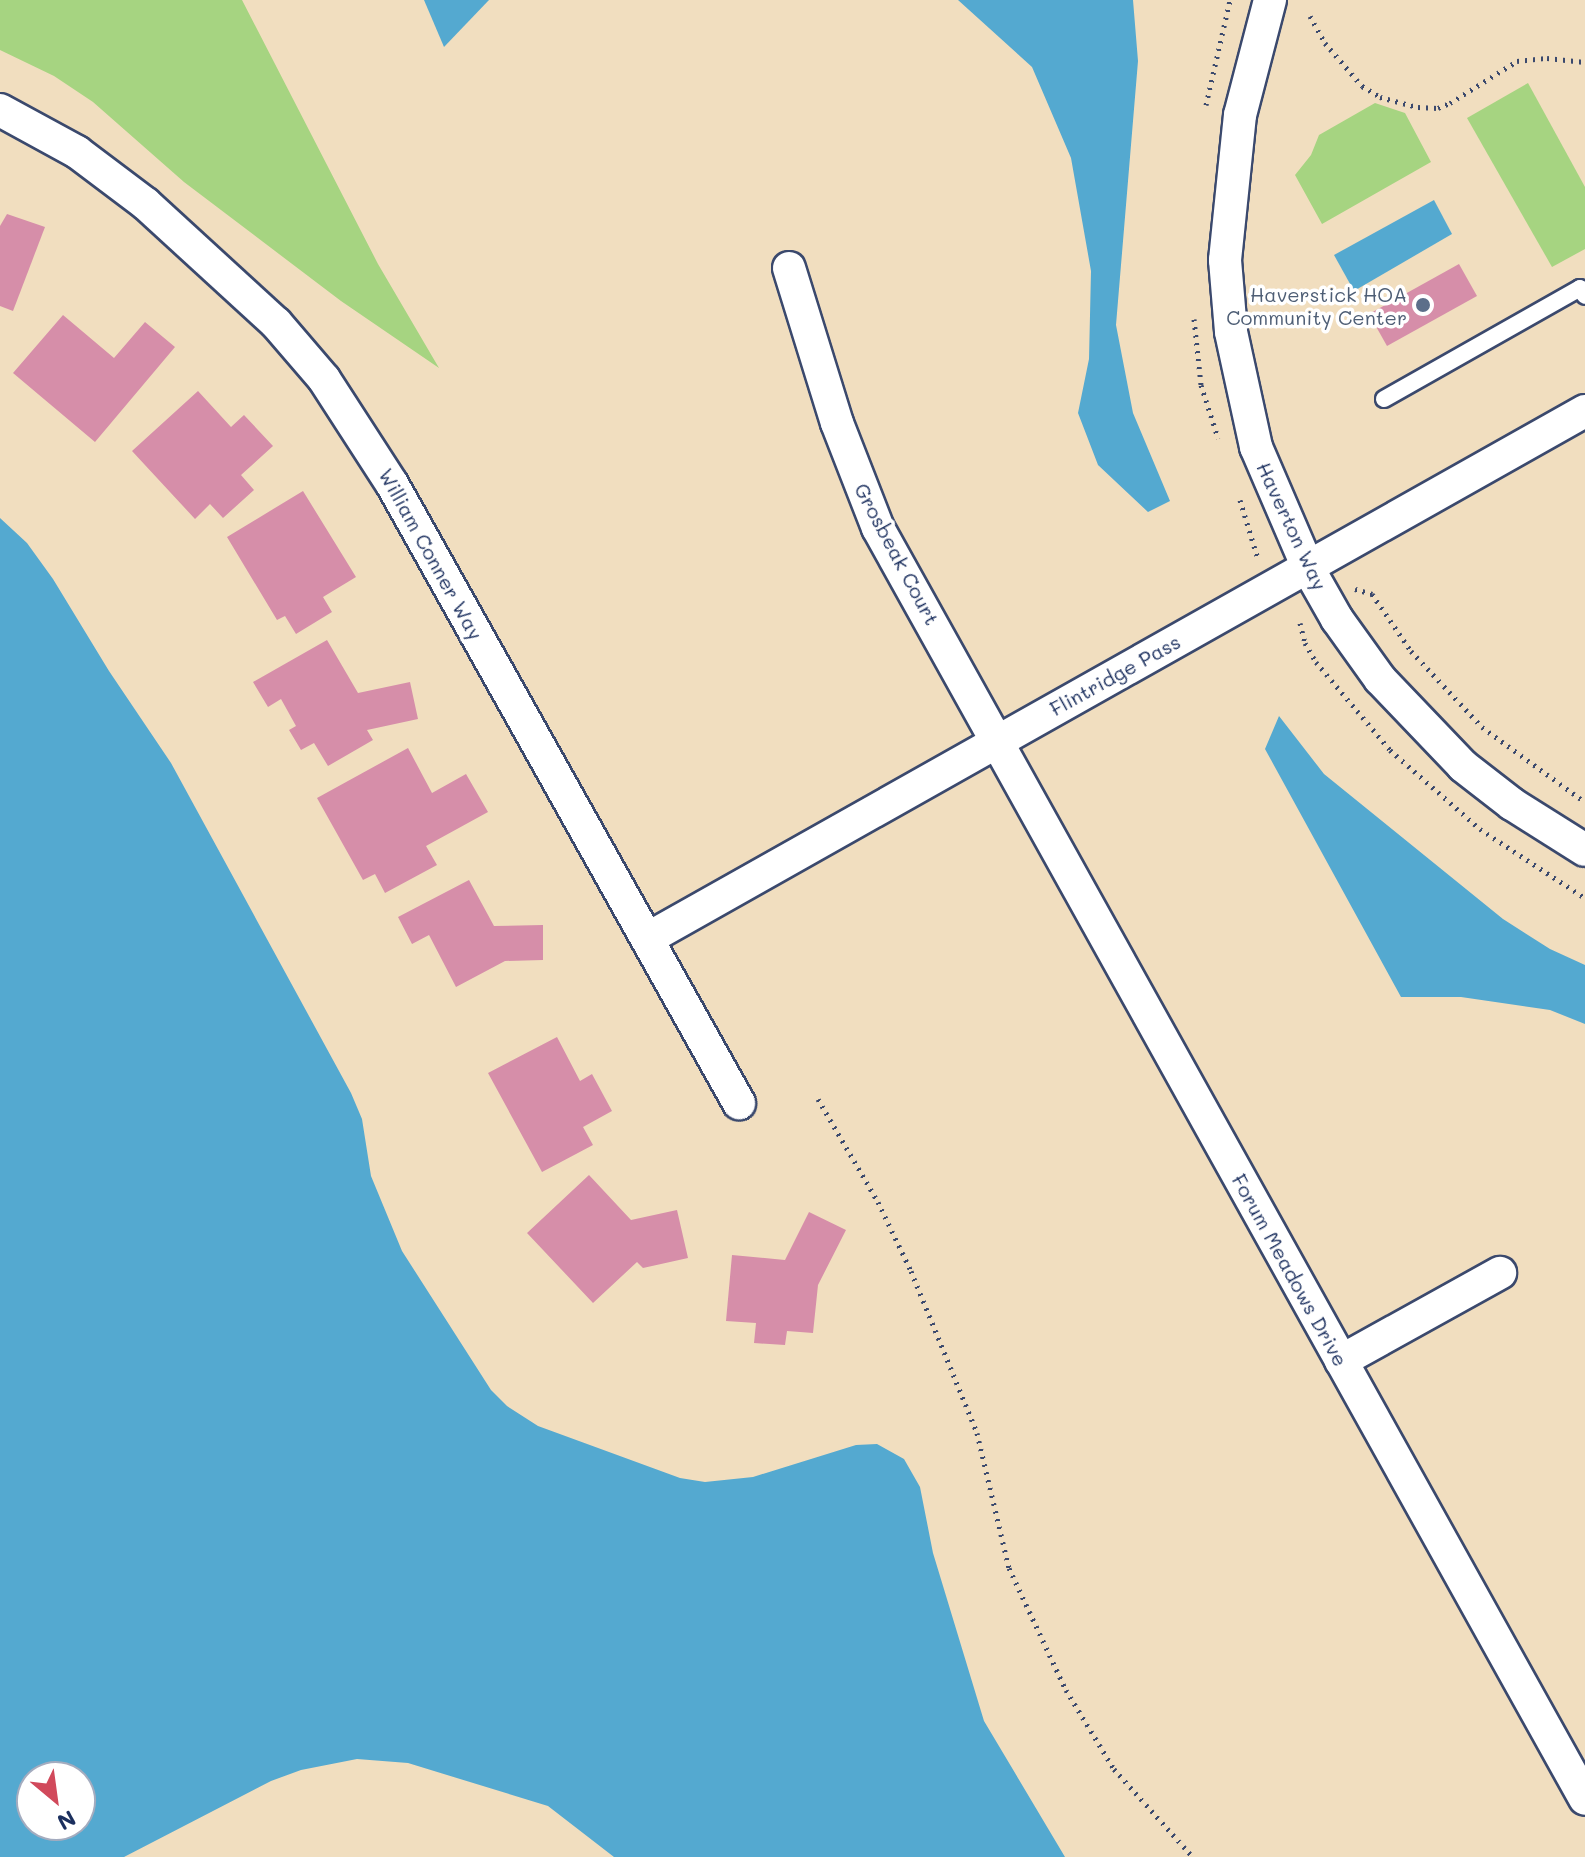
<!DOCTYPE html>
<html>
<head>
<meta charset="utf-8">
<style>
  body { margin:0 }
  #map { position:relative; width:1585px; height:1857px; overflow:hidden; background:#f1debf; font-family:Mali,sans-serif }
  div>[style] { position:absolute }
  .green>* { inset:0; background:#a6d481 }
  .water>* { inset:0; background:#54a9d0 }
  .building>* { inset:0; background:#d68ea9 }
  .path>* { height:5px; margin-top:-2.5px; transform-origin:0; background:repeating-linear-gradient(90deg,#3b496d 0 2px,transparent 0 8px) }
  .roads { filter:drop-shadow(2px 0 #3b496d) drop-shadow(-2px 0 #3b496d) drop-shadow(0 2px #3b496d) drop-shadow(0 -2px #3b496d) }
  .service>* { height:16px; margin:-8px; padding:0 8px; transform-origin:8px; border-radius:8px; background:#fff }
  .minor>* { height:32px; margin:-16px; padding:0 16px; transform-origin:16px; border-radius:16px; background:#fff }
  .dots>* { width:22px; height:22px; translate:-50% -50%; box-sizing:border-box; border:4px solid #fff; border-radius:50% }
  span { translate:-50% -50%; white-space:nowrap; text-align:center; line-height:1.15; -webkit-text-stroke:7px #fff; paint-order:stroke }
  .service-label { font-size:20px; color:#4e5e75 }
  .right { translate:-100% -50%; text-align:right }
  .street-label { font-size:20px; color:#1b2f5e }
  .north { position:absolute; left:16px; top:1761px; width:80px; height:80px; box-sizing:border-box; background:#fff; border:2px solid #a4acbf; border-radius:50%; rotate:151deg; font-size:22px; font-weight:700; line-height:32px; text-align:center; color:#1b2f5e }
  .north::after { content:''; display:block; margin:auto; width:28px; height:36px; background:#d1495b; clip-path:polygon(50% 0,100% 100%,50% 72%,0 100%) }
</style>
</head>
<body>
<div id="map">
  <div class="green">
    <i style="clip-path:polygon(0 0,242px 0,378px 264px,439px 368px,341px 301px,184px 182px,93px 102px,54px 76px,0 50px)"></i>
    <i style="clip-path:polygon(1528px 83px,1585px 187px,1585px 249px,1552px 267px,1467px 118px)"></i>
    <i style="clip-path:polygon(1375px 103px,1405px 113px,1431px 162px,1322px 224px,1295px 175px,1311px 155px,1319px 135px)"></i>
  </div>
  <div class="water">
    <i style="clip-path:polygon(424px 0,489px 0,444px 47px)"></i>
    <i style="clip-path:polygon(958px 0,1133px 0,1138px 61px,1116px 325px,1133px 413px,1170px 501px,1148px 512px,1098px 465px,1078px 413px,1089px 359px,1091px 271px,1071px 158px,1032px 67px)"></i>
    <i style="clip-path:polygon(1434px 200px,1452px 234px,1354px 291px,1334px 255px)"></i>
    <i style="clip-path:polygon(evenodd,0 518px,27px 543px,53px 579px,109px 671px,171px 763px,351px 1093px,362px 1119px,371px 1176px,402px 1251px,491px 1390px,507px 1406px,538px 1426px,680px 1478px,705px 1482px,753px 1477px,856px 1445px,877px 1444px,904px 1459px,920px 1487px,933px 1553px,984px 1721px,1065px 1857px,614px 1857px,548px 1806px,408px 1763px,357px 1759px,301px 1770px,271px 1781px,124px 1857px,0 1857px,0 518px,32px 1777px,80px 1777px,80px 1825px,32px 1825px,32px 1777px)"></i>
    <i style="clip-path:polygon(1279px 716px,1324px 774px,1503px 919px,1550px 949px,1585px 965px,1585px 1024px,1550px 1010px,1461px 997px,1401px 997px,1265px 749px)"></i>
  </div>
  <div class="building">
    <i style="clip-path:polygon(7px 214px,45px 227px,13px 311px,0 306px,0 226px)"></i>
    <i style="clip-path:polygon(1459px 264px,1477px 296px,1387px 346px,1369px 314px)"></i>
    <i style="clip-path:polygon(63px 315px,114px 358px,145px 322px,175px 347px,95px 442px,13px 373px)"></i>
    <i style="clip-path:polygon(198px 391px,231px 427px,244px 415px,273px 446px,241px 475px,254px 490px,223px 518px,210px 504px,195px 519px,132px 451px)"></i>
    <i style="clip-path:polygon(303px 491px,356px 577px,323px 597px,332px 612px,296px 634px,285px 616px,277px 620px,227px 537px)"></i>
    <i style="clip-path:polygon(327px 640px,358px 693px,410px 682px,418px 719px,367px 730px,373px 740px,328px 766px,314px 743px,301px 750px,289px 730px,296px 726px,281px 699px,268px 707px,253px 682px)"></i>
    <i style="clip-path:polygon(408px 748px,432px 793px,466px 774px,488px 812px,426px 846px,437px 865px,385px 893px,375px 874px,363px 880px,317px 798px)"></i>
    <i style="clip-path:polygon(469px 880px,494px 926px,543px 925px,543px 960px,505px 961px,456px 987px,429px 935px,412px 944px,398px 917px)"></i>
    <i style="clip-path:polygon(557px 1037px,580px 1081px,592px 1074px,612px 1111px,583px 1127px,593px 1145px,542px 1172px,488px 1073px)"></i>
    <i style="clip-path:polygon(589px 1175px,631px 1220px,677px 1210px,688px 1258px,643px 1268px,637px 1262px,593px 1303px,527px 1233px)"></i>
    <i style="clip-path:polygon(809px 1212px,846px 1230px,818px 1285px,813px 1333px,787px 1331px,785px 1345px,754px 1343px,756px 1323px,726px 1321px,732px 1255px,785px 1260px)"></i>
  </div>
  <div class="path">
    <i style="left:1310px;top:16px;width:31px;rotate:61deg"></i>
    <i style="left:1325px;top:43px;width:57px;rotate:49.3deg"></i>
    <i style="left:1362px;top:86px;width:21px;rotate:31deg"></i>
    <i style="left:1380px;top:97px;width:39px;rotate:15deg"></i>
    <i style="left:1418px;top:107px;width:20px;rotate:3deg"></i>
    <i style="left:1438px;top:108px;width:13px;rotate:-23deg"></i>
    <i style="left:1450px;top:103px;width:79px;rotate:-32.1deg"></i>
    <i style="left:1517px;top:61px;width:30px;rotate:-6deg"></i>
    <i style="left:1547px;top:58px;width:38px;rotate:6deg"></i>
    <i style="left:1206px;top:105px;width:108px;rotate:-77.1deg"></i>
    <i style="left:1194px;top:319px;width:66px;rotate:83.9deg"></i>
    <i style="left:1201px;top:385px;width:56px;rotate:72.2deg"></i>
    <i style="left:1240px;top:500px;width:62px;rotate:73deg"></i>
    <i style="left:1355px;top:589px;width:18px;rotate:16deg"></i>
    <i style="left:1372px;top:594px;width:69px;rotate:55.6deg"></i>
    <i style="left:1411px;top:651px;width:104px;rotate:46.9deg"></i>
    <i style="left:1482px;top:727px;width:127px;rotate:36.1deg"></i>
    <i style="left:1300px;top:623px;width:21px;rotate:76deg"></i>
    <i style="left:1305px;top:643px;width:22px;rotate:60deg"></i>
    <i style="left:1316px;top:662px;width:115px;rotate:49.9deg"></i>
    <i style="left:1390px;top:750px;width:120px;rotate:41.3deg"></i>
    <i style="left:1480px;top:829px;width:126px;rotate:33.3deg"></i>
    <i style="left:818px;top:1099px;width:119px;rotate:59.8deg"></i>
    <i style="left:878px;top:1202px;width:76px;rotate:64.4deg"></i>
    <i style="left:911px;top:1271px;width:175px;rotate:67.8deg"></i>
    <i style="left:977px;top:1433px;width:139px;rotate:76.7deg"></i>
    <i style="left:1009px;top:1568px;width:135px;rotate:65deg"></i>
    <i style="left:1066px;top:1690px;width:92px;rotate:58.7deg"></i>
    <i style="left:1114px;top:1769px;width:118px;rotate:48.1deg"></i>
  </div>
  <div class="roads">
    <div class="service">
      <i style="left:1384px;top:399px;width:225px;rotate:-29.5deg"></i>
      <i style="left:1580px;top:288px;width:9px;rotate:58deg"></i>
    </div>
    <div class="minor">
      <i style="left:1270px;top:0;width:119px;rotate:104.6deg"></i>
      <i style="left:1240px;top:115px;width:146px;rotate:95.9deg"></i>
      <i style="left:1225px;top:260px;width:72px;rotate:85.2deg"></i>
      <i style="left:1231px;top:332px;width:118px;rotate:77.7deg"></i>
      <i style="left:1256px;top:447px;width:132px;rotate:66.7deg"></i>
      <i style="left:1308px;top:568px;width:59px;rotate:60.4deg"></i>
      <i style="left:1337px;top:619px;width:74px;rotate:54.4deg"></i>
      <i style="left:1380px;top:679px;width:120px;rotate:46.3deg"></i>
      <i style="left:1463px;top:766px;width:62px;rotate:37.8deg"></i>
      <i style="left:1512px;top:804px;width:86px;rotate:32.2deg"></i>
      <i style="left:0;top:110px;width:88px;rotate:28.6deg"></i>
      <i style="left:77px;top:152px;width:86px;rotate:37deg"></i>
      <i style="left:146px;top:204px;width:176px;rotate:42.5deg"></i>
      <i style="left:276px;top:323px;width:74px;rotate:49.4deg"></i>
      <i style="left:324px;top:379px;width:125px;rotate:57.1deg"></i>
      <i style="left:392px;top:484px;width:710px;rotate:60.73deg"></i>
      <i style="left:789px;top:268px;width:162px;rotate:72.8deg"></i>
      <i style="left:837px;top:423px;width:113px;rotate:68.7deg"></i>
      <i style="left:878px;top:528px;width:1454px;rotate:60.91deg"></i>
      <i style="left:647px;top:939px;width:1076px;rotate:-29.38deg"></i>
      <i style="left:1341px;top:1361px;width:182px;rotate:-29deg"></i>
    </div>
  </div>
  <div class="dots">
    <i style="left:1423px;top:305px;background:#5c6f8a"></i>
  </div>
  <div class="service-label">
    <span class="right" style="left:1407px;top:306px">Haverstick HOA<br>Community Center</span>
  </div>
  <div class="street-label">
    <span style="left:1292px;top:526px;rotate:65deg">Haverton Way</span>
    <span style="left:431px;top:554px;rotate:61deg">William Conner Way</span>
    <span style="left:897px;top:554px;rotate:62deg">Grosbeak Court</span>
    <span style="left:1115px;top:675px;rotate:-29deg">Flintridge Pass</span>
    <span style="left:1290px;top:1270px;rotate:61deg">Forum Meadows Drive</span>
  </div>
  <div class="north">N</div>
</div>
</body>
</html>
